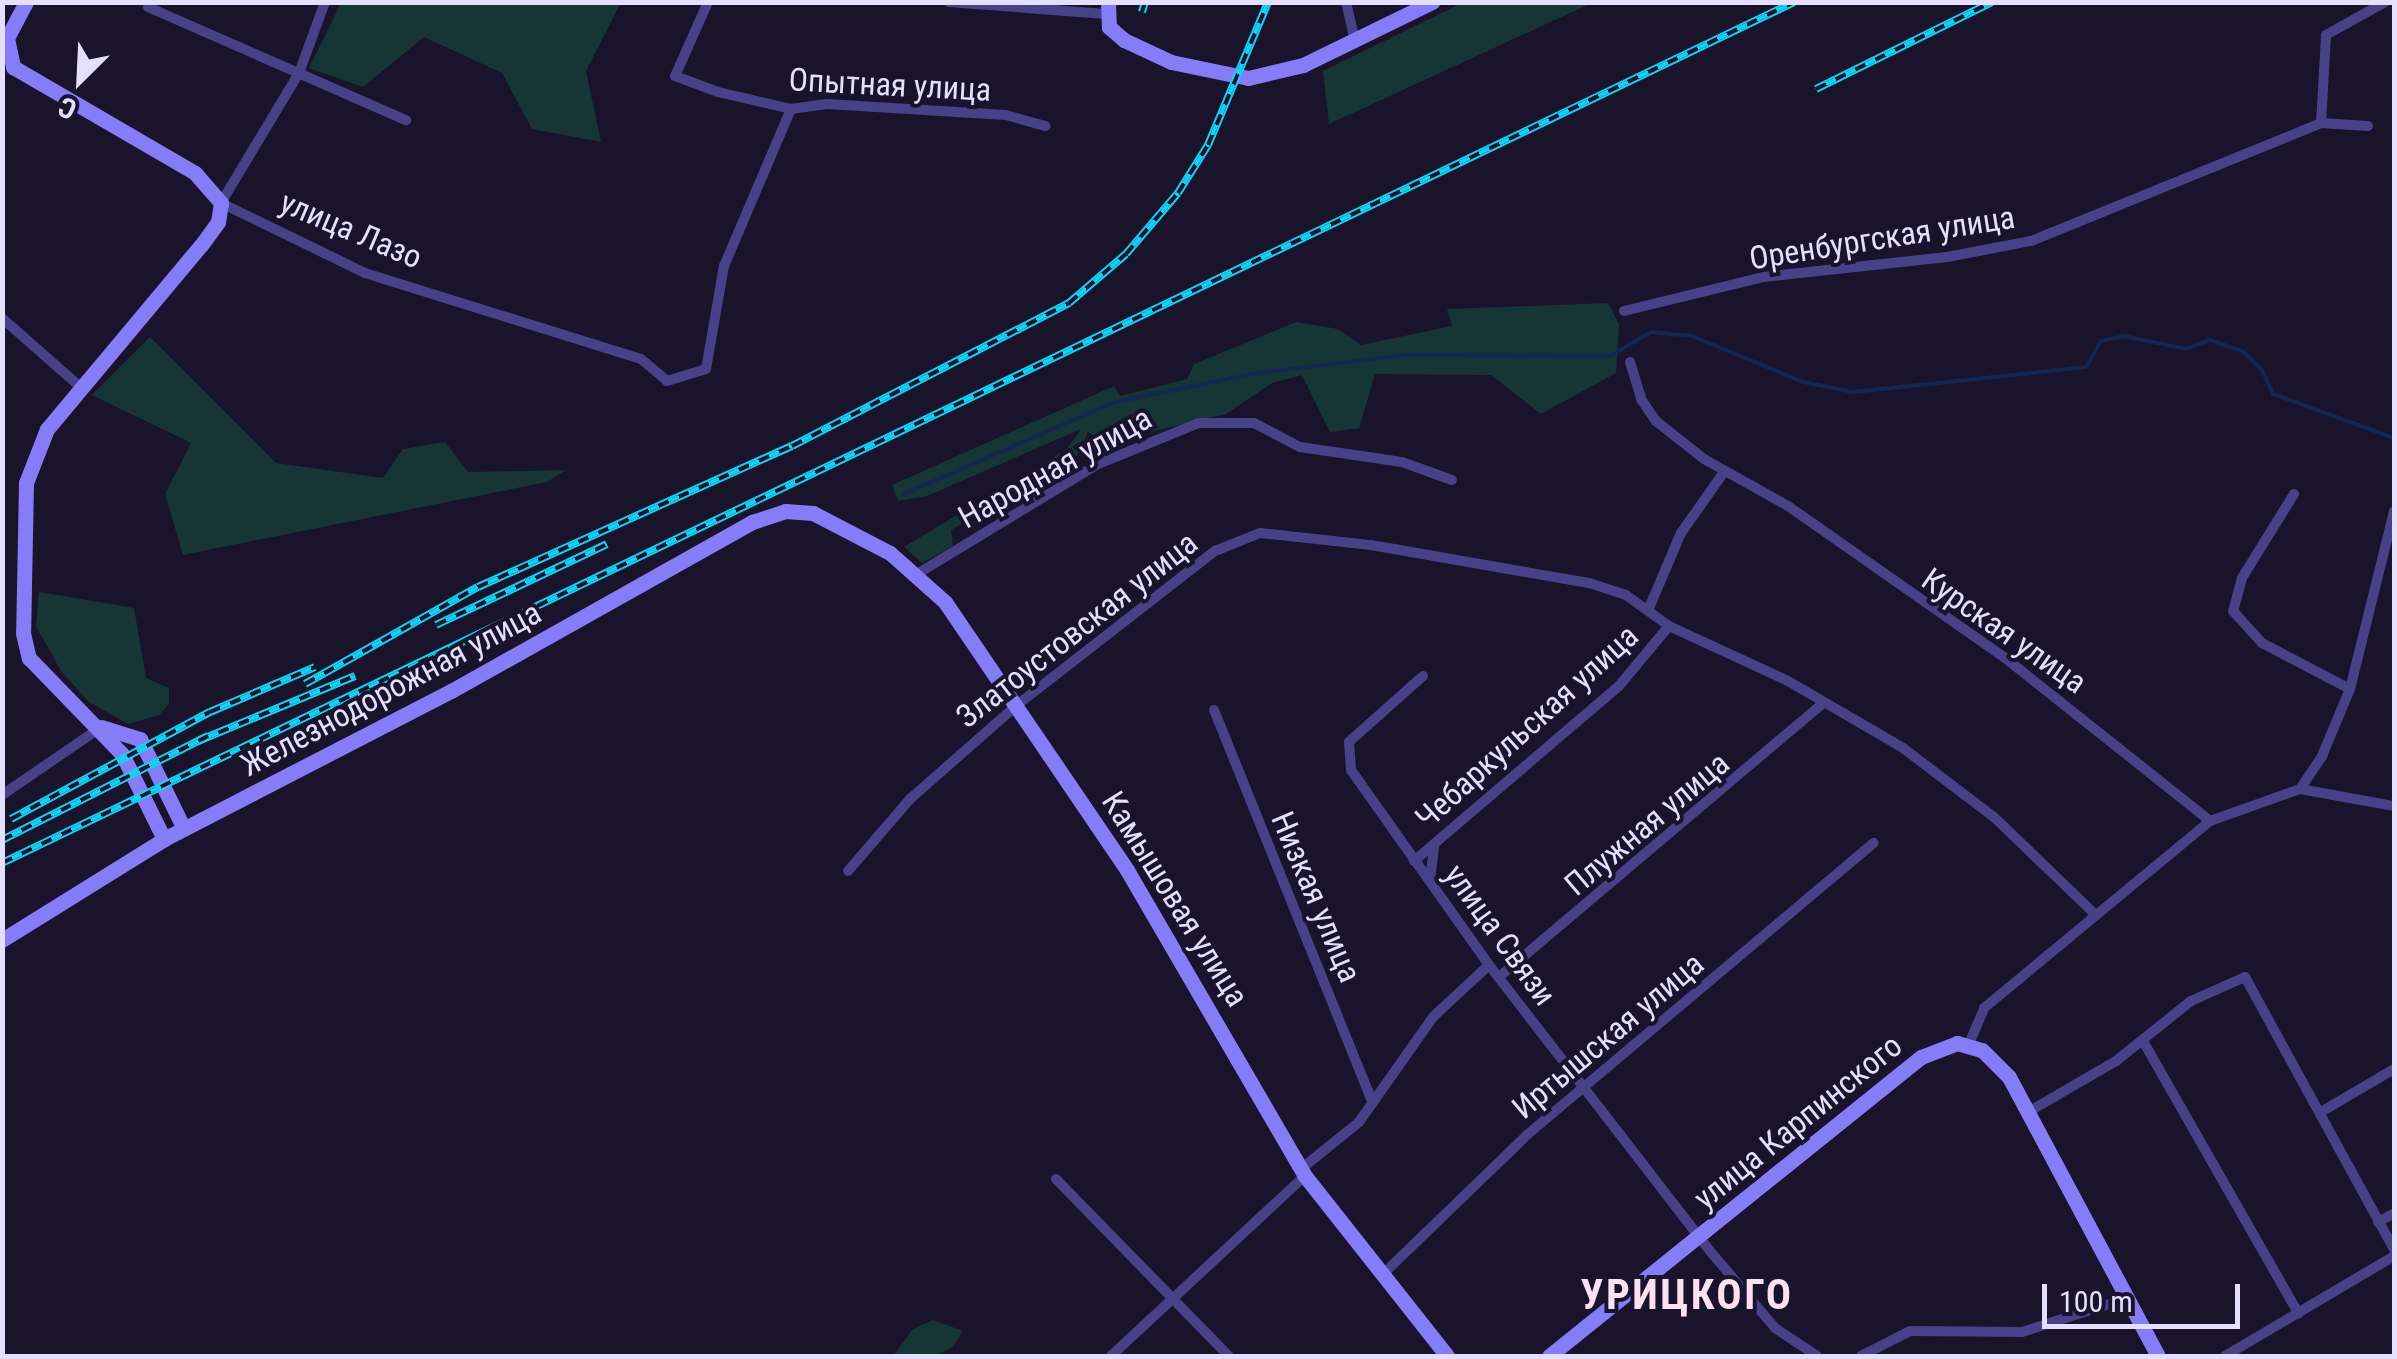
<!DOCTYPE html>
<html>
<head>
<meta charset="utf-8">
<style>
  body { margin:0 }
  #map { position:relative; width:2397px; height:1359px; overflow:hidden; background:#19132c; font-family:"Roboto Condensed",sans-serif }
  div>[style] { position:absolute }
  .green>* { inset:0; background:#163535 }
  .stream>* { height:4px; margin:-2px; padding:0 2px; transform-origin:2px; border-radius:2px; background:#132750 }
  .street>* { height:10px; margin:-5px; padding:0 5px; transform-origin:5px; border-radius:5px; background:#484188 }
  .secondary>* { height:15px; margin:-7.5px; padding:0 7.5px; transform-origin:7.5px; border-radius:7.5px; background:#867cf8 }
  .rail>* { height:8px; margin-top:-4px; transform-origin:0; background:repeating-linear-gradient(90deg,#19132c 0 11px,#16d0f3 0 22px); box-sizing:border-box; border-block:2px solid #16d0f3 }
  span { translate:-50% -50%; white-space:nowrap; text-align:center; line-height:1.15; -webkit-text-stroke:8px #19132c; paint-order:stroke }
  .street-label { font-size:32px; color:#e4dffd }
  .district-label { font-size:42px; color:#fde1f2; font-weight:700; letter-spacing:2.5px }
  .frame { position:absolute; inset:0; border:5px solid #e4dffd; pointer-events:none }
  .north { position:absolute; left:30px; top:30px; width:100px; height:100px; -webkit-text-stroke:8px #19132c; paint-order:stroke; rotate:204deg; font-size:28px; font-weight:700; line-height:40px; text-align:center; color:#e4dffd }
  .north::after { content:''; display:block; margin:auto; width:35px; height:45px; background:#e4dffd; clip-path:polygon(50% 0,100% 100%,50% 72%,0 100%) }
  .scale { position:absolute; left:2042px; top:1284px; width:198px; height:45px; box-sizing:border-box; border:5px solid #e4dffd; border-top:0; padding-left:12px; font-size:30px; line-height:35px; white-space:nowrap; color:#e4dffd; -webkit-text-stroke:8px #19132c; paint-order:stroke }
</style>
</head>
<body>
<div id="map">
  <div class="green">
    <i style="clip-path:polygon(621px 2px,586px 71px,601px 142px,532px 129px,502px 73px,424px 37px,363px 87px,309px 68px,341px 3px)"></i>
    <i style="clip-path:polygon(1464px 2px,1592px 3px,1329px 124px,1323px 71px)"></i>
    <i style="clip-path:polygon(1608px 303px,1619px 324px,1616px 373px,1541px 414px,1491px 375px,1375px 374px,1359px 428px,1330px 432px,1302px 375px,1272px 383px,1226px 414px,1104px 443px,1088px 432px,1076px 458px,951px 530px,953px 546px,922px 563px,904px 547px,1067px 449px,1081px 429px,927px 496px,898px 501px,892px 485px,1114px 386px,1120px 396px,1187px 379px,1194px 364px,1296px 322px,1338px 329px,1361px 345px,1452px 326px,1447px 309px)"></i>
    <i style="clip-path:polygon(150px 337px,276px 463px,383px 478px,403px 449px,445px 442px,468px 472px,566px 470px,547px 482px,183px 555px,165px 494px,191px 443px,92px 395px)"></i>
    <i style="clip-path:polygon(39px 592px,134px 608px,146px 678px,169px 688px,169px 704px,159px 715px,128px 724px,89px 702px,61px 671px,36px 626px)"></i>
    <i style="clip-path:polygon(933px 1320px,963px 1331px,953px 1347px,935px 1356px,893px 1356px,913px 1329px)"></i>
  </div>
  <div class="stream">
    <i style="left:904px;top:494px;width:230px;rotate:-23.6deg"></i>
    <i style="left:1115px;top:402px;width:145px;rotate:-11.5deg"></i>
    <i style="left:1257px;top:373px;width:150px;rotate:-6.9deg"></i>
    <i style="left:1406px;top:355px;width:204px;rotate:0.3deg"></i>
    <i style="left:1610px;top:356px;width:48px;rotate:-30.3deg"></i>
    <i style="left:1651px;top:332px;width:41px;rotate:5.6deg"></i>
    <i style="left:1692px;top:336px;width:120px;rotate:22.5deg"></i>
    <i style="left:1803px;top:382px;width:51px;rotate:11.3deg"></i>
    <i style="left:1853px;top:392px;width:234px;rotate:-6.1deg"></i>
    <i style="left:2086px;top:367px;width:30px;rotate:-60deg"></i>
    <i style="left:2101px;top:341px;width:24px;rotate:-12deg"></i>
    <i style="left:2124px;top:336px;width:63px;rotate:11.8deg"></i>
    <i style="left:2186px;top:349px;width:26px;rotate:-21deg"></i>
    <i style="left:2210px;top:340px;width:34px;rotate:19deg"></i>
    <i style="left:2242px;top:351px;width:28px;rotate:44deg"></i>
    <i style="left:2262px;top:370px;width:26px;rotate:65deg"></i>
    <i style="left:2273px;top:394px;width:129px;rotate:20deg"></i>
    <i style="left:940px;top:1356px;width:20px"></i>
  </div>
  <div class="street">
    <i style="left:325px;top:2px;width:76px;rotate:110.1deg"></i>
    <i style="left:299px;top:73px;width:152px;rotate:121deg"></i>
    <i style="left:221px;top:203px;width:160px;rotate:25.9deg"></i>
    <i style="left:365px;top:273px;width:289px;rotate:17.3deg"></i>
    <i style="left:641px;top:359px;width:34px;rotate:40deg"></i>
    <i style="left:667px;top:381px;width:41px;rotate:-17.1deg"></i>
    <i style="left:706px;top:369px;width:105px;rotate:-80.1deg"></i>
    <i style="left:724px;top:266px;width:171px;rotate:-66.9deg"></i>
    <i style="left:708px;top:2px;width:81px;rotate:114deg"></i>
    <i style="left:675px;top:76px;width:46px;rotate:20.4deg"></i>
    <i style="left:718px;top:92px;width:75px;rotate:13.1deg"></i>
    <i style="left:791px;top:109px;width:36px;rotate:-8deg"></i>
    <i style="left:827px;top:104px;width:179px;rotate:3.5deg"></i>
    <i style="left:1006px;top:115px;width:41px;rotate:15.8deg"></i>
    <i style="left:949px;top:2px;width:157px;rotate:4.4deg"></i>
    <i style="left:1346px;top:2px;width:40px;rotate:77deg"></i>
    <i style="left:148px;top:7px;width:282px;rotate:23.7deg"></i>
    <i style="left:2321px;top:123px;width:88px;rotate:-86.7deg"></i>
    <i style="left:2326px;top:35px;width:68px;rotate:-29.2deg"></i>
    <i style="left:1624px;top:311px;width:143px;rotate:-13.7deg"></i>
    <i style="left:1763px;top:277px;width:185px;rotate:-6.2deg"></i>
    <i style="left:1947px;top:257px;width:86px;rotate:-10.8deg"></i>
    <i style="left:2031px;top:241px;width:313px;rotate:-22.1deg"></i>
    <i style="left:2321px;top:123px;width:47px;rotate:3.7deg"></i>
    <i style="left:2px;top:318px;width:103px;rotate:41.4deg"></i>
    <i style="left:1630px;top:362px;width:39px;rotate:73deg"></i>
    <i style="left:1641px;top:399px;width:27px;rotate:56deg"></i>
    <i style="left:1656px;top:421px;width:61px;rotate:38.4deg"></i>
    <i style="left:1704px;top:459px;width:96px;rotate:29.2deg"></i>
    <i style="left:1788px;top:506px;width:264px;rotate:35deg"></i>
    <i style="left:2004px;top:657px;width:263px;rotate:38.5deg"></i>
    <i style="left:2210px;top:821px;width:96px;rotate:-19.6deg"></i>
    <i style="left:2300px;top:789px;width:96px;rotate:10.3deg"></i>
    <i style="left:2294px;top:494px;width:99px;rotate:121.8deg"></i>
    <i style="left:2242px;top:578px;width:34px;rotate:105deg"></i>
    <i style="left:2233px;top:611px;width:43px;rotate:47.8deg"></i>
    <i style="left:2262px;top:643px;width:99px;rotate:27.6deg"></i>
    <i style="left:917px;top:574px;width:212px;rotate:-31.3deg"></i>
    <i style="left:1098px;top:464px;width:109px;rotate:-22.1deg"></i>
    <i style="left:1199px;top:423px;width:55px"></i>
    <i style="left:1254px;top:423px;width:52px;rotate:27.6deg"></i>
    <i style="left:1300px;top:447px;width:103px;rotate:8.4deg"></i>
    <i style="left:1402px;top:462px;width:53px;rotate:19.8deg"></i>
    <i style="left:1649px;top:608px;width:82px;rotate:-66.9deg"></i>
    <i style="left:1681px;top:533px;width:75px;rotate:-54.8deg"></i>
    <i style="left:1423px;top:676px;width:99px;rotate:138.3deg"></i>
    <i style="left:1349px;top:742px;width:28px;rotate:86deg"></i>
    <i style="left:1351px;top:770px;width:239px;rotate:54.7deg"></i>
    <i style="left:1489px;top:965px;width:361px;rotate:52.3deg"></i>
    <i style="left:1710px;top:1251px;width:101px;rotate:49.8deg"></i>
    <i style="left:1775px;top:1328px;width:50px;rotate:33.7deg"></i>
    <i style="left:1214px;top:710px;width:424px;rotate:68deg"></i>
    <i style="left:2300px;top:789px;width:40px;rotate:-56deg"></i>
    <i style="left:2322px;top:756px;width:73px;rotate:-67.3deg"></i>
    <i style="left:2350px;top:689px;width:183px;rotate:-76.1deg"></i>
    <i style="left:2px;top:795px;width:119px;rotate:-34.4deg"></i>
    <i style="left:1414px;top:861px;width:270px;rotate:-40.5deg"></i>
    <i style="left:1619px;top:686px;width:78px;rotate:-50.2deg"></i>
    <i style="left:848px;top:871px;width:95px;rotate:-49.3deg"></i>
    <i style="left:910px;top:799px;width:142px;rotate:-41.3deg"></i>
    <i style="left:1017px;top:705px;width:251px;rotate:-37.9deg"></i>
    <i style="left:1215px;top:551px;width:48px;rotate:-21.8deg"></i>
    <i style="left:1260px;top:533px;width:112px;rotate:6.2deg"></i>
    <i style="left:1371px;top:545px;width:221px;rotate:9.9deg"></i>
    <i style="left:1589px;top:583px;width:39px;rotate:18deg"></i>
    <i style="left:1626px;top:595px;width:53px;rotate:35.8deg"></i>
    <i style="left:1669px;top:626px;width:131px;rotate:24.8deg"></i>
    <i style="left:1788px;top:681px;width:133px;rotate:30.2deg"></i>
    <i style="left:1903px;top:748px;width:114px;rotate:37.2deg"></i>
    <i style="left:1994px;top:817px;width:141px;rotate:43.9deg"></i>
    <i style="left:1430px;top:880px;width:33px;rotate:-83deg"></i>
    <i style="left:1499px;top:977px;width:423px;rotate:-40.2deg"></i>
    <i style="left:2143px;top:1041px;width:314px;rotate:60.3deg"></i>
    <i style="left:1969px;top:1044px;width:39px;rotate:-67deg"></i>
    <i style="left:1984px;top:1008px;width:293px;rotate:-39.6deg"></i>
    <i style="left:2028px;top:1112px;width:102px;rotate:-30.1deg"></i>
    <i style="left:2116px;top:1061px;width:96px;rotate:-38.7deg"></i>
    <i style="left:2191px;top:1001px;width:59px;rotate:-24deg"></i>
    <i style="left:2245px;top:977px;width:310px;rotate:61.3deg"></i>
    <i style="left:2321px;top:1112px;width:85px;rotate:-30.5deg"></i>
    <i style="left:1301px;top:1169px;width:75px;rotate:-39deg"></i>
    <i style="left:1359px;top:1122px;width:128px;rotate:-54.8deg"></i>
    <i style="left:1433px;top:1017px;width:76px;rotate:-42.9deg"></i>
    <i style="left:1056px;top:1179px;width:248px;rotate:45.7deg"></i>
    <i style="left:2378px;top:1222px;width:18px;rotate:-29deg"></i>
    <i style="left:1382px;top:1275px;width:203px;rotate:-44deg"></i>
    <i style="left:1528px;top:1134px;width:452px;rotate:-40.1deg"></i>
    <i style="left:1111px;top:1356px;width:265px;rotate:-42.9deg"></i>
    <i style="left:1861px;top:1356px;width:55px;rotate:-27deg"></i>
    <i style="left:1910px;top:1331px;width:112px;rotate:0.5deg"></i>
    <i style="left:2022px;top:1332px;width:108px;rotate:-17.8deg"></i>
    <i style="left:2225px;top:1356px;width:196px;rotate:-30.6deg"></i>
  </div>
  <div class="secondary">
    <i style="left:26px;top:2px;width:41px;rotate:117.8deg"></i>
    <i style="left:7px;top:38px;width:30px;rotate:78deg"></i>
    <i style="left:13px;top:67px;width:211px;rotate:30.2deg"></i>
    <i style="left:195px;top:173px;width:40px;rotate:49deg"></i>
    <i style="left:221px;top:203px;width:19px;rotate:99deg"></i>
    <i style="left:218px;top:222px;width:29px;rotate:126deg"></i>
    <i style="left:201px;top:245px;width:240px;rotate:129.9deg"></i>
    <i style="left:47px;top:429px;width:58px;rotate:111.3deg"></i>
    <i style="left:26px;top:483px;width:150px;rotate:91.1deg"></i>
    <i style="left:23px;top:633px;width:26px;rotate:77deg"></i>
    <i style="left:29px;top:658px;width:134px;rotate:45.9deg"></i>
    <i style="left:122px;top:754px;width:95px;rotate:63.7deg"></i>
    <i style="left:1108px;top:2px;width:25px;rotate:88deg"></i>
    <i style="left:1109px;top:27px;width:20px;rotate:41deg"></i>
    <i style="left:1124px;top:40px;width:52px;rotate:25.1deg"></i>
    <i style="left:1171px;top:62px;width:79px;rotate:11.7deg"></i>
    <i style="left:1248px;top:78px;width:57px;rotate:-13.3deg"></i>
    <i style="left:1303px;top:65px;width:144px;rotate:-26deg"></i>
    <i style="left:101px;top:727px;width:41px;rotate:17.1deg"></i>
    <i style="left:140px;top:739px;width:100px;rotate:63.9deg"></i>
    <i style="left:2px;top:940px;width:191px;rotate:-31.9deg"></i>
    <i style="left:164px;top:839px;width:323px;rotate:-27.3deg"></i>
    <i style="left:451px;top:691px;width:345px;rotate:-29.3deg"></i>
    <i style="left:752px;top:522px;width:35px;rotate:-18deg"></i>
    <i style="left:785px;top:511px;width:28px;rotate:4deg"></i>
    <i style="left:813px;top:513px;width:87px;rotate:27.5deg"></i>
    <i style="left:890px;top:553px;width:74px;rotate:41.7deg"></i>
    <i style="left:945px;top:602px;width:324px;rotate:55.8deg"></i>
    <i style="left:1127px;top:870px;width:354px;rotate:59.8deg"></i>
    <i style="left:1305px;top:1176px;width:229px;rotate:51.7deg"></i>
    <i style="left:1549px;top:1356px;width:477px;rotate:-38.8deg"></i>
    <i style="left:1921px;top:1057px;width:39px;rotate:-21deg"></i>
    <i style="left:1957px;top:1043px;width:26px;rotate:16deg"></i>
    <i style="left:1982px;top:1050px;width:38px;rotate:45deg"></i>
    <i style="left:2009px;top:1077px;width:316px;rotate:61.9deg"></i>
  </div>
  <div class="rail">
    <i style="left:1142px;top:12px;width:10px;rotate:-73deg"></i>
    <i style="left:1816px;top:89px;width:196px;rotate:-26.3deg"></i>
    <i style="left:436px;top:625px;width:189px;rotate:-25.3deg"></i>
    <i style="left:305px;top:684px;width:198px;rotate:-29.3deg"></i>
    <i style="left:478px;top:587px;width:344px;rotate:-24.2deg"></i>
    <i style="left:792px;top:446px;width:312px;rotate:-27.3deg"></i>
    <i style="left:1069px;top:303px;width:75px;rotate:-40.7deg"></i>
    <i style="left:1126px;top:254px;width:80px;rotate:-49.6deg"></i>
    <i style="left:1178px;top:193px;width:57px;rotate:-58deg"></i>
    <i style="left:1208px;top:145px;width:155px;rotate:-67.2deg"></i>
    <i style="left:198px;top:741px;width:170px;rotate:-22.5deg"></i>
    <i style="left:11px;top:819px;width:226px;rotate:-28.3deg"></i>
    <i style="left:210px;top:712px;width:114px;rotate:-23.2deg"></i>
    <i style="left:2px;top:840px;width:231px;rotate:-26.8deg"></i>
    <i style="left:2px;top:863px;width:1988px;rotate:-25.66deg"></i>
  </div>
  <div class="street-label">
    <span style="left:890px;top:85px;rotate:3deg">Опытная улица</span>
    <span style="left:351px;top:230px;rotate:23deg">улица Лазо</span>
    <span style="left:1882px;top:238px;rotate:-9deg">Оренбургская улица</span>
    <span style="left:1055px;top:468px;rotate:-29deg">Народная улица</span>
    <span style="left:1077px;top:630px;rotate:-38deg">Златоустовская улица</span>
    <span style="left:2004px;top:631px;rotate:35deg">Курская улица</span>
    <span style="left:391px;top:689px;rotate:-28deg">Железнодорожная улица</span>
    <span style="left:1527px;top:727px;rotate:-42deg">Чебаркульская улица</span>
    <span style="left:1647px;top:824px;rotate:-40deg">Плужная улица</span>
    <span style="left:1316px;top:897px;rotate:67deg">Низкая улица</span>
    <span style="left:1175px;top:899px;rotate:58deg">Камышовая улица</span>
    <span style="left:1500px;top:935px;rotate:54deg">улица Связи</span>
    <span style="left:1608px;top:1036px;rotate:-40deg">Иртышская улица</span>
    <span style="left:1798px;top:1122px;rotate:-39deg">улица Карпинского</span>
  </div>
  <div class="district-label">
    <span style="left:1687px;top:1295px">УРИЦКОГО</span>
  </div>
  <div class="frame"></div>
  <div class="north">С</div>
  <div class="scale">100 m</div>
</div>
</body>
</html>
